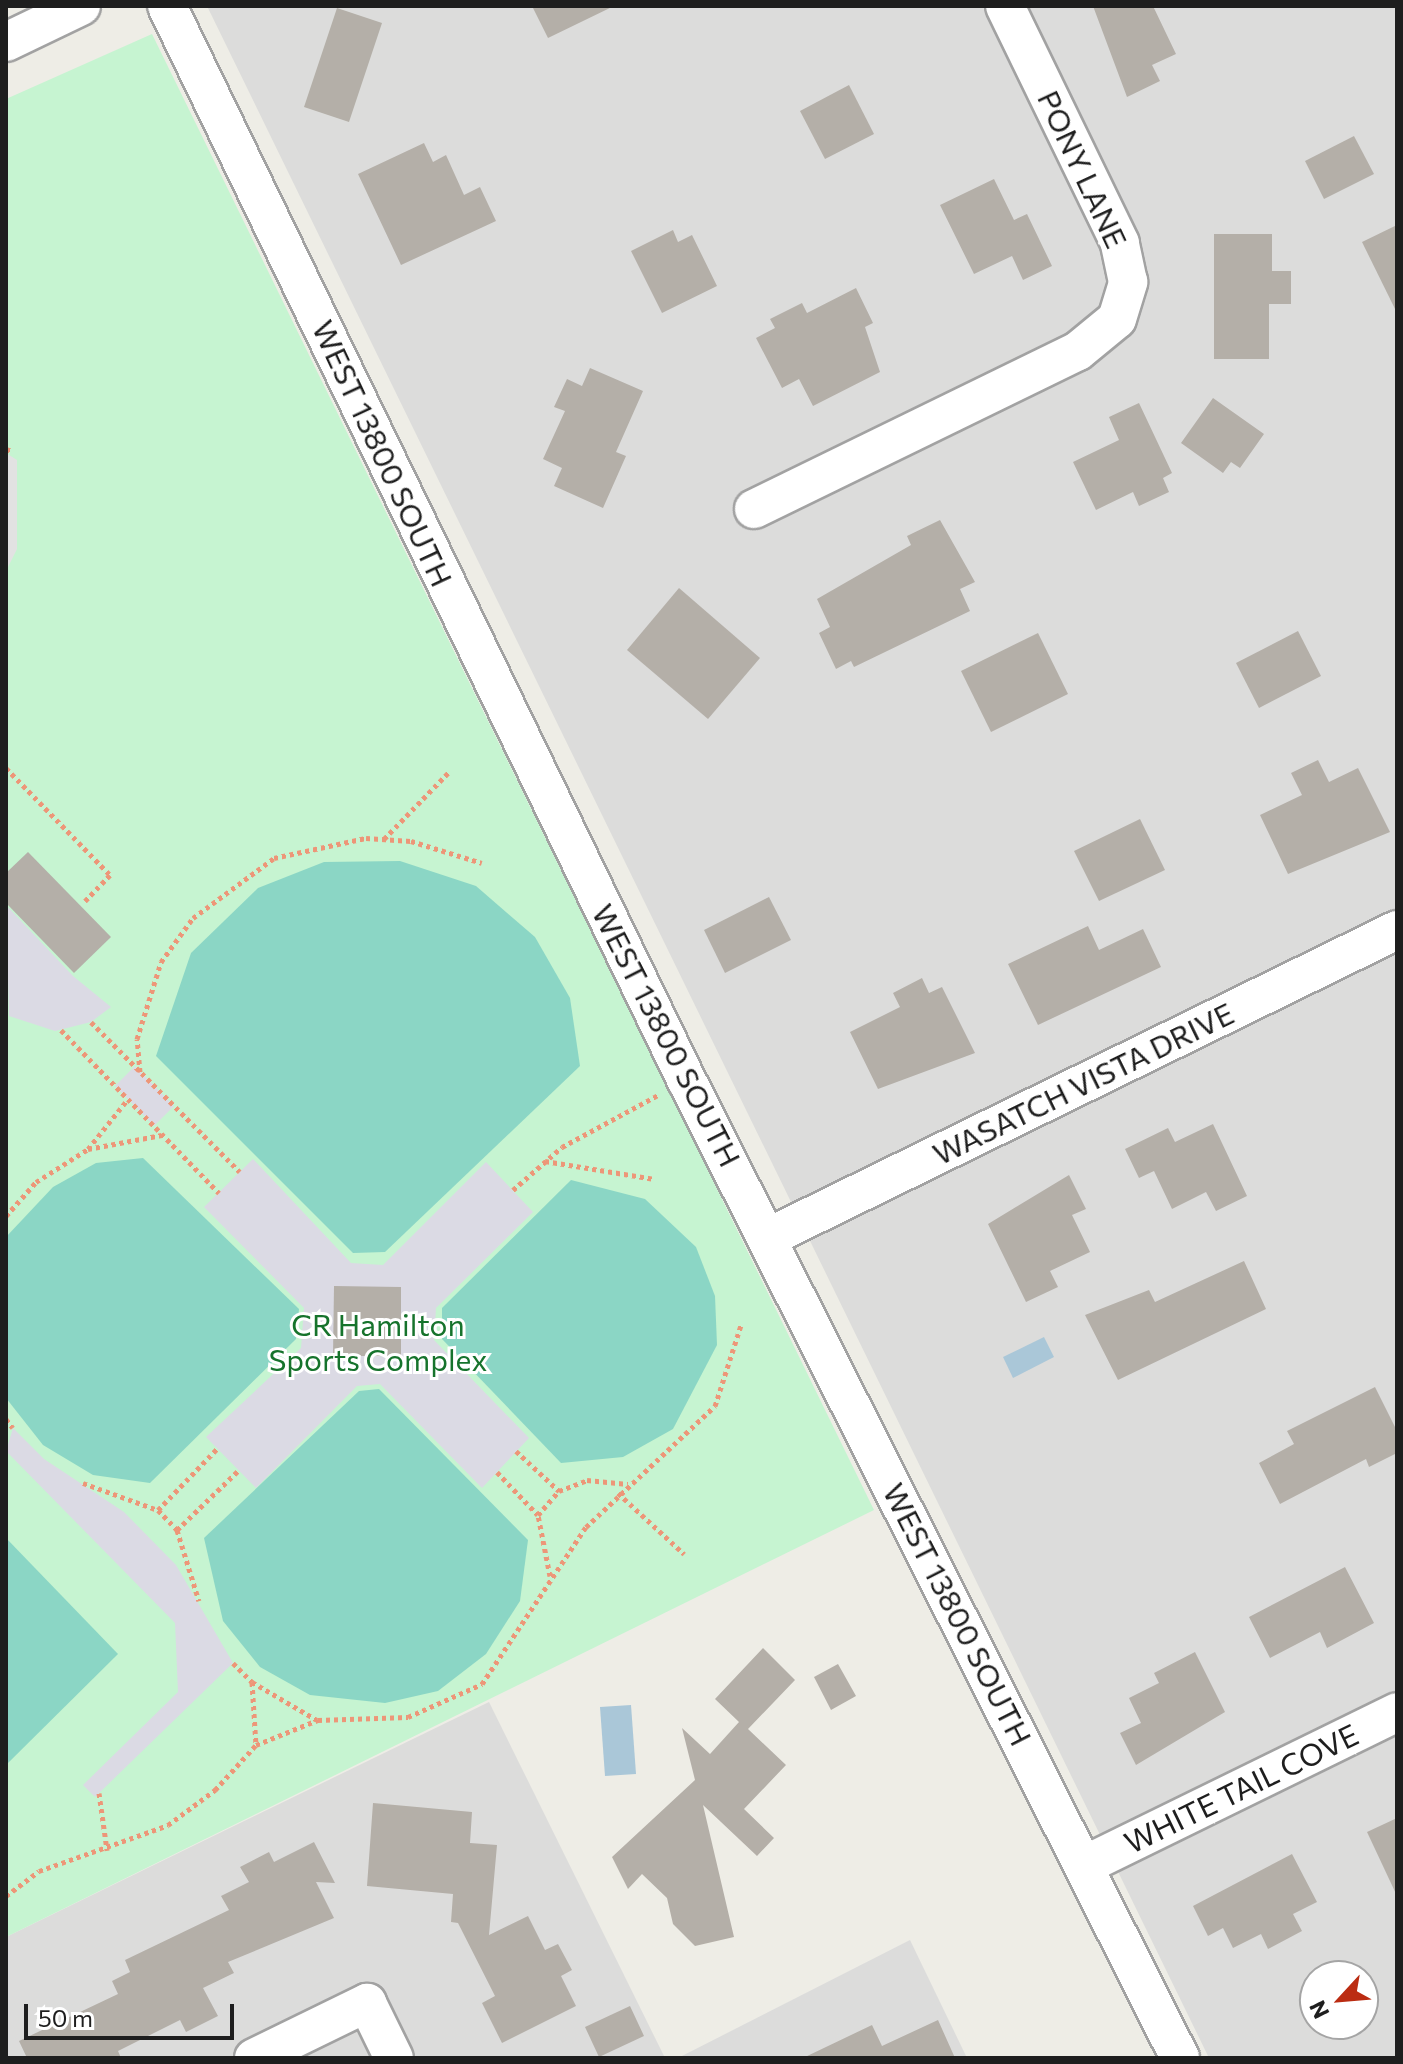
<!DOCTYPE html>
<html>
<head>
<meta charset="utf-8">
<style>
  body { margin:0 }
  #map { position:relative; width:1403px; height:2064px; overflow:hidden; background:#eeede6; font-family:Commissioner,sans-serif }
  div>[style] { position:absolute }
  .residential>* { inset:0; background:#dcdcdb }
  .park>* { inset:0; background:#c6f4d1 }
  .pitch>* { inset:0; background:#8bd6c5 }
  .parking>* { inset:0; background:#e2e2e2 }
  .plaza>* { inset:0; background:#dbdae4 }
  .water>* { inset:0; background:#aac7d8 }
  .building>* { inset:0; background:#b4afa8 }
  .path>* { height:5px; margin-top:-2.5px; transform-origin:0; background:repeating-linear-gradient(90deg,#ed9678 0 4px,transparent 0 8px) }
  .roads { filter:drop-shadow(2px 0 #a2a2a2) drop-shadow(-2px 0 #a2a2a2) drop-shadow(0 2px #a2a2a2) drop-shadow(0 -2px #a2a2a2) }
  .minor>* { height:38px; margin:-19px; padding:0 19px; transform-origin:19px; border-radius:19px; background:#fff }
  span { translate:-50% -50%; white-space:nowrap; text-align:center; line-height:1.15; -webkit-text-stroke:6px #fff; paint-order:stroke }
  .street-label { font-size:30px; color:#1e1e1e }
  .park-label { font-size:30px; color:#16732c }
  .frame { position:absolute; inset:0; border:8px solid #1e1e1e; pointer-events:none }
  .north { position:absolute; left:1299px; top:1960px; width:80px; height:80px; box-sizing:border-box; background:#fff; border:2px solid #a5a5a5; border-radius:50%; rotate:244deg; font-size:22px; font-weight:700; line-height:32px; text-align:center; color:#1e1e1e }
  .north::after { content:''; display:block; margin:auto; width:28px; height:36px; background:#bb2c12; clip-path:polygon(50% 0,100% 100%,50% 72%,0 100%) }
  .scale { position:absolute; left:24px; top:2004px; width:210px; height:36px; box-sizing:border-box; border:4px solid #1e1e1e; border-top:0; padding-left:10px; font-size:24px; line-height:28px; white-space:nowrap; color:#1e1e1e; -webkit-text-stroke:6px #fff; paint-order:stroke }
</style>
</head>
<body>
<div id="map">
  <div class="residential">
    <i style="clip-path:polygon(evenodd,207px 6px,1397px 6px,1397px 2058px,1209px 2058px,207px 6px,1315px 1976px,1363px 1976px,1363px 2024px,1315px 2024px,1315px 1976px)"></i>
    <i style="clip-path:polygon(489px 1702px,665px 2058px,6px 2058px,6px 1937px)"></i>
    <i style="clip-path:polygon(910px 1940px,967px 2058px,678px 2058px)"></i>
  </div>
  <div class="park">
    <i style="clip-path:polygon(152px 34px,874px 1510px,6px 1937px,6px 99px)"></i>
  </div>
  <div class="pitch">
    <i style="clip-path:polygon(400px 861px,476px 886px,535px 937px,570px 998px,580px 1066px,385px 1252px,353px 1253px,156px 1056px,191px 953px,258px 888px,324px 862px)"></i>
    <i style="clip-path:polygon(143px 1158px,299px 1309px,296px 1339px,150px 1483px,93px 1475px,43px 1445px,6px 1398px,6px 1237px,53px 1187px,96px 1163px)"></i>
    <i style="clip-path:polygon(571px 1180px,645px 1199px,696px 1247px,715px 1296px,717px 1345px,673px 1429px,623px 1457px,561px 1463px,442px 1339px,442px 1308px)"></i>
    <i style="clip-path:polygon(379px 1389px,528px 1540px,520px 1601px,486px 1654px,438px 1691px,385px 1703px,310px 1695px,260px 1667px,223px 1621px,204px 1538px,359px 1391px)"></i>
    <i style="clip-path:polygon(6px 1538px,118px 1654px,6px 1765px)"></i>
  </div>
  <div class="parking">
    <i style="clip-path:polygon(6px 453px,17px 460px,17px 549px,6px 571px)"></i>
  </div>
  <div class="plaza">
    <i style="clip-path:polygon(6px 905px,73px 976px,111px 1007px,91px 1022px,55px 1031px,9px 1016px)"></i>
    <i style="clip-path:polygon(135px 1066px,174px 1106px,154px 1126px,115px 1086px)"></i>
    <i style="clip-path:polygon(253px 1159px,351px 1263px,383px 1265px,486px 1162px,533px 1212px,436px 1308px,434px 1340px,529px 1438px,482px 1488px,380px 1384px,357px 1386px,256px 1488px,206px 1437px,301px 1348px,304px 1308px,204px 1207px)"></i>
    <i style="clip-path:polygon(13px 1428px,44px 1459px,124px 1512px,176px 1565px,233px 1663px,95px 1797px,83px 1785px,178px 1692px,175px 1623px,6px 1451px)"></i>
  </div>
  <div class="water">
    <i style="clip-path:polygon(1044px 1337px,1054px 1357px,1013px 1378px,1003px 1357px)"></i>
    <i style="clip-path:polygon(631px 1705px,636px 1774px,605px 1776px,600px 1707px)"></i>
  </div>
  <div class="building">
    <i style="clip-path:polygon(532px 6px,614px 6px,548px 38px)"></i>
    <i style="clip-path:polygon(1093px 6px,1153px 6px,1176px 54px,1152px 65px,1160px 81px,1127px 97px)"></i>
    <i style="clip-path:polygon(337px 8px,382px 23px,349px 122px,304px 107px)"></i>
    <i style="clip-path:polygon(849px 85px,874px 134px,825px 159px,800px 111px)"></i>
    <i style="clip-path:polygon(1354px 136px,1374px 174px,1324px 199px,1305px 161px)"></i>
    <i style="clip-path:polygon(424px 143px,433px 162px,446px 155px,464px 195px,480px 187px,496px 221px,401px 265px,358px 174px)"></i>
    <i style="clip-path:polygon(994px 179px,1014px 220px,1027px 214px,1052px 266px,1023px 280px,1012px 256px,974px 274px,940px 205px)"></i>
    <i style="clip-path:polygon(1397px 225px,1397px 313px,1362px 242px)"></i>
    <i style="clip-path:polygon(673px 230px,678px 242px,692px 235px,717px 286px,662px 313px,631px 251px)"></i>
    <i style="clip-path:polygon(1214px 234px,1272px 234px,1272px 271px,1291px 271px,1291px 304px,1269px 304px,1269px 359px,1214px 359px)"></i>
    <i style="clip-path:polygon(856px 288px,873px 323px,865px 327px,880px 372px,813px 406px,799px 379px,782px 388px,756px 338px,775px 328px,770px 319px,802px 303px,807px 313px)"></i>
    <i style="clip-path:polygon(590px 368px,643px 391px,616px 452px,626px 456px,603px 508px,554px 486px,562px 468px,543px 459px,565px 411px,554px 407px,567px 379px,582px 386px)"></i>
    <i style="clip-path:polygon(1213px 398px,1264px 434px,1240px 468px,1231px 462px,1223px 473px,1181px 443px)"></i>
    <i style="clip-path:polygon(1139px 403px,1172px 473px,1163px 478px,1169px 492px,1139px 506px,1133px 492px,1096px 510px,1073px 462px,1119px 440px,1109px 417px)"></i>
    <i style="clip-path:polygon(940px 520px,975px 582px,960px 589px,970px 611px,854px 667px,851px 661px,836px 669px,819px 633px,830px 627px,817px 599px,911px 545px,907px 536px)"></i>
    <i style="clip-path:polygon(679px 588px,760px 658px,708px 719px,627px 650px)"></i>
    <i style="clip-path:polygon(1298px 631px,1321px 676px,1259px 708px,1236px 663px)"></i>
    <i style="clip-path:polygon(1038px 633px,1068px 694px,991px 732px,961px 671px)"></i>
    <i style="clip-path:polygon(1318px 760px,1329px 782px,1358px 768px,1390px 832px,1288px 874px,1260px 815px,1302px 795px,1291px 773px)"></i>
    <i style="clip-path:polygon(1140px 819px,1165px 870px,1099px 901px,1074px 851px)"></i>
    <i style="clip-path:polygon(28px 852px,111px 937px,74px 973px,6px 903px,6px 873px)"></i>
    <i style="clip-path:polygon(769px 897px,791px 940px,725px 973px,704px 930px)"></i>
    <i style="clip-path:polygon(1088px 926px,1099px 950px,1143px 929px,1161px 967px,1038px 1025px,1008px 964px)"></i>
    <i style="clip-path:polygon(922px 978px,929px 993px,942px 987px,975px 1053px,878px 1089px,850px 1032px,900px 1007px,893px 993px)"></i>
    <i style="clip-path:polygon(1213px 1124px,1247px 1196px,1216px 1211px,1206px 1192px,1172px 1209px,1154px 1171px,1139px 1178px,1125px 1149px,1168px 1128px,1175px 1142px)"></i>
    <i style="clip-path:polygon(1069px 1175px,1086px 1209px,1072px 1215px,1090px 1252px,1050px 1271px,1058px 1287px,1026px 1302px,988px 1224px)"></i>
    <i style="clip-path:polygon(1244px 1261px,1266px 1309px,1118px 1380px,1085px 1315px,1149px 1290px,1155px 1302px)"></i>
    <i style="clip-path:polygon(334px 1286px,401px 1287px,401px 1356px,333px 1356px)"></i>
    <i style="clip-path:polygon(1375px 1387px,1397px 1431px,1397px 1453px,1369px 1467px,1366px 1459px,1280px 1504px,1259px 1463px,1294px 1444px,1287px 1431px)"></i>
    <i style="clip-path:polygon(1345px 1567px,1374px 1623px,1327px 1648px,1320px 1632px,1270px 1658px,1249px 1617px)"></i>
    <i style="clip-path:polygon(763px 1648px,795px 1680px,748px 1729px,786px 1765px,744px 1809px,774px 1838px,757px 1856px,703px 1805px,734px 1937px,695px 1946px,673px 1924px,667px 1898px,642px 1874px,628px 1889px,612px 1857px,695px 1780px,682px 1728px,710px 1754px,739px 1722px,715px 1699px)"></i>
    <i style="clip-path:polygon(1195px 1652px,1225px 1712px,1136px 1765px,1120px 1733px,1141px 1723px,1129px 1698px,1159px 1683px,1154px 1673px)"></i>
    <i style="clip-path:polygon(838px 1664px,856px 1696px,831px 1710px,814px 1677px)"></i>
    <i style="clip-path:polygon(373px 1803px,472px 1812px,470px 1843px,497px 1845px,489px 1935px,528px 1916px,545px 1950px,558px 1944px,572px 1970px,561px 1976px,576px 2006px,502px 2043px,482px 2003px,495px 1996px,458px 1923px,451px 1922px,453px 1894px,367px 1886px)"></i>
    <i style="clip-path:polygon(1397px 1818px,1397px 1896px,1367px 1832px)"></i>
    <i style="clip-path:polygon(314px 1842px,335px 1883px,316px 1882px,334px 1918px,228px 1962px,234px 1973px,203px 1988px,218px 2016px,186px 2032px,180px 2020px,118px 2051px,121px 2058px,27px 2058px,19px 2041px,118px 1994px,112px 1981px,130px 1972px,125px 1960px,229px 1910px,221px 1896px,249px 1882px,240px 1867px,269px 1852px,274px 1862px)"></i>
    <i style="clip-path:polygon(1292px 1854px,1317px 1902px,1293px 1914px,1302px 1931px,1268px 1949px,1261px 1934px,1233px 1948px,1223px 1928px,1208px 1936px,1193px 1906px)"></i>
    <i style="clip-path:polygon(630px 2006px,644px 2036px,599px 2057px,585px 2027px)"></i>
    <i style="clip-path:polygon(938px 2020px,955px 2058px,803px 2058px,872px 2025px,882px 2046px)"></i>
  </div>
  <div class="path">
    <i style="left:6px;top:449px;width:6px;rotate:18deg"></i>
    <i style="left:6px;top:768px;width:149px;rotate:45.8deg"></i>
    <i style="left:110px;top:875px;width:36px;rotate:134deg"></i>
    <i style="left:384px;top:839px;width:93px;rotate:-45.9deg"></i>
    <i style="left:91px;top:1022px;width:211px;rotate:45.2deg"></i>
    <i style="left:61px;top:1030px;width:227px;rotate:45.9deg"></i>
    <i style="left:140px;top:1072px;width:33px;rotate:-95deg"></i>
    <i style="left:137px;top:1039px;width:81px;rotate:-72.7deg"></i>
    <i style="left:161px;top:962px;width:54px;rotate:-54deg"></i>
    <i style="left:193px;top:918px;width:101px;rotate:-36.5deg"></i>
    <i style="left:274px;top:858px;width:94px;rotate:-12.3deg"></i>
    <i style="left:366px;top:838px;width:45px;rotate:3.8deg"></i>
    <i style="left:411px;top:841px;width:74px;rotate:17.2deg"></i>
    <i style="left:88px;top:1149px;width:64px;rotate:-51.3deg"></i>
    <i style="left:545px;top:1161px;width:111px;rotate:9.3deg"></i>
    <i style="left:513px;top:1190px;width:65px;rotate:-41.3deg"></i>
    <i style="left:562px;top:1147px;width:109px;rotate:-28.4deg"></i>
    <i style="left:6px;top:1216px;width:45px;rotate:-48.6deg"></i>
    <i style="left:36px;top:1182px;width:62px;rotate:-32.4deg"></i>
    <i style="left:88px;top:1149px;width:75px;rotate:-10.7deg"></i>
    <i style="left:6px;top:1419px;width:11px;rotate:52deg"></i>
    <i style="left:516px;top:1451px;width:59px;rotate:42.9deg"></i>
    <i style="left:497px;top:1472px;width:59px;rotate:46.4deg"></i>
    <i style="left:83px;top:1483px;width:80px;rotate:19.8deg"></i>
    <i style="left:158px;top:1510px;width:28px;rotate:46deg"></i>
    <i style="left:177px;top:1530px;width:74px;rotate:72.8deg"></i>
    <i style="left:618px;top:1493px;width:90px;rotate:42.7deg"></i>
    <i style="left:158px;top:1510px;width:85px;rotate:-46deg"></i>
    <i style="left:177px;top:1530px;width:86px;rotate:-44.1deg"></i>
    <i style="left:550px;top:1576px;width:62px;rotate:-101.1deg"></i>
    <i style="left:538px;top:1515px;width:32px;rotate:-49deg"></i>
    <i style="left:559px;top:1491px;width:30px;rotate:-21deg"></i>
    <i style="left:587px;top:1480px;width:41px;rotate:5.6deg"></i>
    <i style="left:233px;top:1663px;width:27px;rotate:45deg"></i>
    <i style="left:252px;top:1682px;width:63px;rotate:86.4deg"></i>
    <i style="left:252px;top:1682px;width:75px;rotate:30.3deg"></i>
    <i style="left:99px;top:1793px;width:58px;rotate:82deg"></i>
    <i style="left:6px;top:1896px;width:41px;rotate:-37.1deg"></i>
    <i style="left:39px;top:1871px;width:137px;rotate:-19.6deg"></i>
    <i style="left:168px;top:1825px;width:59px;rotate:-36.7deg"></i>
    <i style="left:215px;top:1790px;width:61px;rotate:-47.7deg"></i>
    <i style="left:256px;top:1745px;width:67px;rotate:-22deg"></i>
    <i style="left:318px;top:1720px;width:90px;rotate:-1.9deg"></i>
    <i style="left:408px;top:1717px;width:81px;rotate:-24deg"></i>
    <i style="left:482px;top:1684px;width:188px;rotate:-56.5deg"></i>
    <i style="left:586px;top:1527px;width:177px;rotate:-43.2deg"></i>
    <i style="left:715px;top:1406px;width:85px;rotate:-72.2deg"></i>
  </div>
  <div class="roads">
    <div class="minor">
      <i style="left:167px;top:6px;width:1194px;rotate:64.19deg"></i>
      <i style="left:687px;top:1081px;width:1094px;rotate:63.22deg"></i>
      <i style="left:6px;top:42px;width:83px;rotate:-25.6deg"></i>
      <i style="left:754px;top:509px;width:360px;rotate:-26deg"></i>
      <i style="left:1078px;top:351px;width:50px;rotate:-39.4deg"></i>
      <i style="left:1117px;top:319px;width:39px;rotate:-73deg"></i>
      <i style="left:1128px;top:282px;width:40px;rotate:-102deg"></i>
      <i style="left:1120px;top:243px;width:263px;rotate:-115.9deg"></i>
      <i style="left:769px;top:1237px;width:699px;rotate:-26.05deg"></i>
      <i style="left:1085px;top:1865px;width:347px;rotate:-26.1deg"></i>
      <i style="left:254px;top:2058px;width:126px;rotate:-26deg"></i>
      <i style="left:367px;top:2003px;width:61px;rotate:63.9deg"></i>
    </div>
  </div>
  <div class="street-label">
    <span style="left:1083px;top:169px;rotate:65deg">PONY LANE</span>
    <span style="left:383px;top:453px;rotate:65deg">WEST 13800 SOUTH</span>
    <span style="left:667px;top:1035px;rotate:63deg">WEST 13800 SOUTH</span>
    <span style="left:1083px;top:1083px;rotate:-26deg">WASATCH VISTA DRIVE</span>
    <span style="left:958px;top:1614px;rotate:63deg">WEST 13800 SOUTH</span>
    <span style="left:1241px;top:1788px;rotate:-26deg">WHITE TAIL COVE</span>
  </div>
  <div class="park-label">
    <span style="left:378px;top:1341px">CR Hamilton<br>Sports Complex</span>
  </div>
  <div class="frame"></div>
  <div class="north">N</div>
  <div class="scale">50 m</div>
</div>
</body>
</html>
